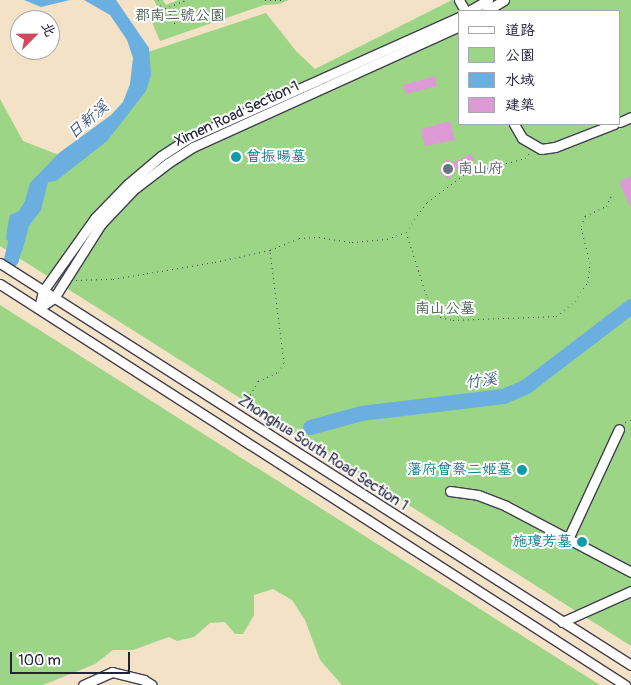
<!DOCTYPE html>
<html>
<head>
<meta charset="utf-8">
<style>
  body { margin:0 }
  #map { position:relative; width:631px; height:685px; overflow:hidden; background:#f3e2c6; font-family:Pangolin,"LXGW WenKai TC",sans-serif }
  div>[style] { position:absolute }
  .green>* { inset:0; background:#9dd587 }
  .water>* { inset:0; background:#6aafe0 }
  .river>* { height:15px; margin:-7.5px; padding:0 7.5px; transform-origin:7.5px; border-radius:7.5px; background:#6aafe0 }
  .building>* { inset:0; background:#de9ad4 }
  .path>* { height:1px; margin-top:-0.5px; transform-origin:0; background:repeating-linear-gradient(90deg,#413f50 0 1px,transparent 0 5px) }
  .roads { filter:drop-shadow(1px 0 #413f50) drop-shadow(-1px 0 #413f50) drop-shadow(0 1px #413f50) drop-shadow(0 -1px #413f50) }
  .minor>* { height:9px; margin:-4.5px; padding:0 4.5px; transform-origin:4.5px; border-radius:4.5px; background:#fff }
  .dots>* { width:14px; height:14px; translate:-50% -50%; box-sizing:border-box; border:2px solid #fff; border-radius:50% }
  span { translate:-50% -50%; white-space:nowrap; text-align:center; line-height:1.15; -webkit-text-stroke:4px #fff; paint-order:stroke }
  .park-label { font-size:15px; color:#4d6156 }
  .street-label { font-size:15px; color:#22223b }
  .culture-label { font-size:15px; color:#0d838f }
  .left { translate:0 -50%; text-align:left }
  .right { translate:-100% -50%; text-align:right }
  .worship-label { font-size:15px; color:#5b616d }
  .water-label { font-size:16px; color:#3f5a7d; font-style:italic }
  .legend { position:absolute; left:458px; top:10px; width:162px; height:115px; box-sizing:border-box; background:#fff; border:1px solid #a7a7b1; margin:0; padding:6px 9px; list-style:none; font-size:15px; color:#22223b }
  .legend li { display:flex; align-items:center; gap:10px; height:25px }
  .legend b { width:25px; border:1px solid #a7a7b1 }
  .north { position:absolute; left:10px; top:10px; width:50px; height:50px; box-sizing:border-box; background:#fff; border:1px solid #a7a7b1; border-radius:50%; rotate:67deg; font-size:14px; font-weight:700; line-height:20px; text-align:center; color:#22223b }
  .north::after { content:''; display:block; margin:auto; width:18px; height:22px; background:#d1495b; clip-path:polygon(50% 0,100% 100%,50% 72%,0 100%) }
  .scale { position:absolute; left:10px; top:652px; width:120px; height:22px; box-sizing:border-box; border:2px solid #22223b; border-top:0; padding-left:6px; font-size:15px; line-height:18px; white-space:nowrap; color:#22223b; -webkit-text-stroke:4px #fff; paint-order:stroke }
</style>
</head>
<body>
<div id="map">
  <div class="green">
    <i style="clip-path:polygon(154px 0,163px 0,166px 5px,178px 0,289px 0,279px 4px,264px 5px,160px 41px,148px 13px,158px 9px)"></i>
    <i style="clip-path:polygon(evenodd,452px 0,631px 0,631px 646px,0 246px,0 99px,23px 141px,64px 157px,129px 107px,142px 54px,266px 13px,296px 51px,315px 69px,452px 0,460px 11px,620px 11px,620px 124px,460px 124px,460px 11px)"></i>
    <i style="clip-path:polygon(0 305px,600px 685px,342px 685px,320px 660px,305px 620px,292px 600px,273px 589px,254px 595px,254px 615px,243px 634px,235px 634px,225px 622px,210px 623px,194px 637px,177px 641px,169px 637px,133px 650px,113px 650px,95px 664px,43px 685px,0 685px)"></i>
  </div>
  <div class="water">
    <i style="clip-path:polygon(24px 0,70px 0,41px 7px)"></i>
    <i style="clip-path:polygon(84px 0,116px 0,149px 48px,151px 75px,146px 91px,107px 141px,56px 181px,48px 182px,41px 210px,29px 226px,22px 252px,6px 239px,7px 229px,10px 215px,19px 211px,25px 201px,30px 183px,59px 153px,111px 115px,123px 102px,130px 84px,133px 58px,127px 40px,110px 15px)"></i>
  </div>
  <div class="river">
    <i style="left:11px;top:259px;width:34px;rotate:-76deg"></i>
    <i style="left:310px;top:427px;width:53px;rotate:-15.4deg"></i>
    <i style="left:361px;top:413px;width:143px;rotate:-6.8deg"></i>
    <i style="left:503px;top:396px;width:25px;rotate:-23deg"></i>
    <i style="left:526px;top:386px;width:132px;rotate:-37.3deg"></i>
  </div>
  <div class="building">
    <i style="clip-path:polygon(435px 76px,437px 86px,406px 94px,403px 85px)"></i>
    <i style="clip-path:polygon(450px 121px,455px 140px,425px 146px,421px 129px)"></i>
    <i style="clip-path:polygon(471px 154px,474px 161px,464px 167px,462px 162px,449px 179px,439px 172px,447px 159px,452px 163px)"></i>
    <i style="clip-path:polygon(631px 176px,631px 208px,619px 182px)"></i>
  </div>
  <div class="path">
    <i style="left:158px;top:0;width:12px;rotate:59deg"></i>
    <i style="left:265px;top:0;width:16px"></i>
    <i style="left:168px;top:9px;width:17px;rotate:65deg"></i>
    <i style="left:151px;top:14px;width:38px;rotate:-22deg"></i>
    <i style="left:406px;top:232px;width:68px;rotate:72.1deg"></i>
    <i style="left:427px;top:297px;width:24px;rotate:57deg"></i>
    <i style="left:440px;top:317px;width:13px;rotate:13deg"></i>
    <i style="left:453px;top:320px;width:103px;rotate:-2.2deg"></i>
    <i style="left:556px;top:316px;width:24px;rotate:-38deg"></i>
    <i style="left:575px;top:301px;width:23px;rotate:-56deg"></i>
    <i style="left:588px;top:282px;width:19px;rotate:-84deg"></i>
    <i style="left:590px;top:263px;width:38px;rotate:-104deg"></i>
    <i style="left:581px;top:226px;width:11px;rotate:-68deg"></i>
    <i style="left:585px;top:216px;width:23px;rotate:-25deg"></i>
    <i style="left:606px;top:206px;width:15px;rotate:-62deg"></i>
    <i style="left:76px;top:280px;width:37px;rotate:-2deg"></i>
    <i style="left:113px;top:279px;width:103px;rotate:-9.5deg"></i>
    <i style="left:215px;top:262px;width:56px;rotate:-12.3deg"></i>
    <i style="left:270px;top:250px;width:31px;rotate:-22deg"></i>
    <i style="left:299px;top:238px;width:20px;rotate:-3deg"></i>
    <i style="left:319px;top:237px;width:33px;rotate:9deg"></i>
    <i style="left:352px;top:242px;width:35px;rotate:-5deg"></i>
    <i style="left:387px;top:239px;width:20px;rotate:-20deg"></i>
    <i style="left:406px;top:232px;width:37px;rotate:-55deg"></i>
    <i style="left:427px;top:202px;width:45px;rotate:-36.9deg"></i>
    <i style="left:463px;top:175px;width:64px;rotate:-15.3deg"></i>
    <i style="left:525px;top:158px;width:6px;rotate:-51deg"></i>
    <i style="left:243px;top:408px;width:31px;rotate:-61deg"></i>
    <i style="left:258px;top:381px;width:22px;rotate:-24deg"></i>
    <i style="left:278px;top:372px;width:11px;rotate:-56deg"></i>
    <i style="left:284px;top:363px;width:113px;rotate:-97.1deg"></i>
    <i style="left:625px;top:422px;width:6px;rotate:-18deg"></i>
  </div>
  <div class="roads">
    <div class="minor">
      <i style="left:459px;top:0;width:13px;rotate:61deg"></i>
      <i style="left:469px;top:11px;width:22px;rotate:-30deg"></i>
      <i style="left:486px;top:11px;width:21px;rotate:-31deg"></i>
      <i style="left:620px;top:122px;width:12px;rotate:-24deg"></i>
      <i style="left:514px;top:124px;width:16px;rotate:60deg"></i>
      <i style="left:522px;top:138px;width:22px;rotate:30deg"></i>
      <i style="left:541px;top:149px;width:14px;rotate:-8deg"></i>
      <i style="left:555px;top:147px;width:63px;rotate:-21.3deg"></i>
      <i style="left:0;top:263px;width:748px;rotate:32.5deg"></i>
      <i style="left:0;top:284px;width:743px;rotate:32.68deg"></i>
      <i style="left:39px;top:308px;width:17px;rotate:-77deg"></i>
      <i style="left:43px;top:291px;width:90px;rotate:-54.5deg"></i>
      <i style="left:95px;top:218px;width:47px;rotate:-45.9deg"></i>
      <i style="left:128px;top:184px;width:43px;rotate:-40.3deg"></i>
      <i style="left:161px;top:156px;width:33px;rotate:-33deg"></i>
      <i style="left:189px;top:138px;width:297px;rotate:-24.1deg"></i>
      <i style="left:39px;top:308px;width:18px;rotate:-34deg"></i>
      <i style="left:54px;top:298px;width:88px;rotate:-57.6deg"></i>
      <i style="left:101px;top:224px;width:47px;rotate:-46.7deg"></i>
      <i style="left:133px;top:190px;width:44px;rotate:-37.6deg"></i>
      <i style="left:168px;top:163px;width:30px;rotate:-33deg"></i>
      <i style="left:193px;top:147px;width:293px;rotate:-24.4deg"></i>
      <i style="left:450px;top:491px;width:28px;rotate:8deg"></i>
      <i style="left:478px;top:495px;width:30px;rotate:21deg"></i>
      <i style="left:506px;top:506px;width:141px;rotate:27.8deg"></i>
      <i style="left:568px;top:539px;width:121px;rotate:-65.1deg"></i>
      <i style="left:562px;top:622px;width:76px;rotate:-24.2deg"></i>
      <i style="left:83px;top:685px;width:32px;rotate:-24deg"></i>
      <i style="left:112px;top:672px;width:33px;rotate:14deg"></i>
      <i style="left:144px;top:680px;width:9px;rotate:32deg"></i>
    </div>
  </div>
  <div class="dots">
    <i style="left:236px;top:157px;background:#0f9aa8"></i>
    <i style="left:448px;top:169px;background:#6b7280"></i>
    <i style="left:522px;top:470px;background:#0f9aa8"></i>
    <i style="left:582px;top:542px;background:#0f9aa8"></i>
  </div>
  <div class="park-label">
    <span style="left:180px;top:16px">郡南二號公園</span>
    <span style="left:445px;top:309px">南山公墓</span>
  </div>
  <div class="street-label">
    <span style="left:237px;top:114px;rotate:-25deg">Ximen Road Section 1</span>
    <span style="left:323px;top:453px;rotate:33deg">Zhonghua South Road Section 1</span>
  </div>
  <div class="culture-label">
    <span class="left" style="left:246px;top:157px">曾振暘墓</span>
    <span class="right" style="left:512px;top:470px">藩府曾蔡二姬墓</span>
    <span class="right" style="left:572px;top:542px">施瓊芳墓</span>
  </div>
  <div class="worship-label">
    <span class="left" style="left:458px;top:169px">南山府</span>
  </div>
  <div class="water-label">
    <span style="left:88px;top:120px;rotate:-41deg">日新溪</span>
    <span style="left:481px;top:381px;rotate:-8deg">竹溪</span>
  </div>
  <ul class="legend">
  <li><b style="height:6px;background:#fff"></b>道路</li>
  <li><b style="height:14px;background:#9dd587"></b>公園</li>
  <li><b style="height:14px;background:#6aafe0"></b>水域</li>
  <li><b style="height:14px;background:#de9ad4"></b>建築</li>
  </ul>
  <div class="north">北</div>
  <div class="scale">100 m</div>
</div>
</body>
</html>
